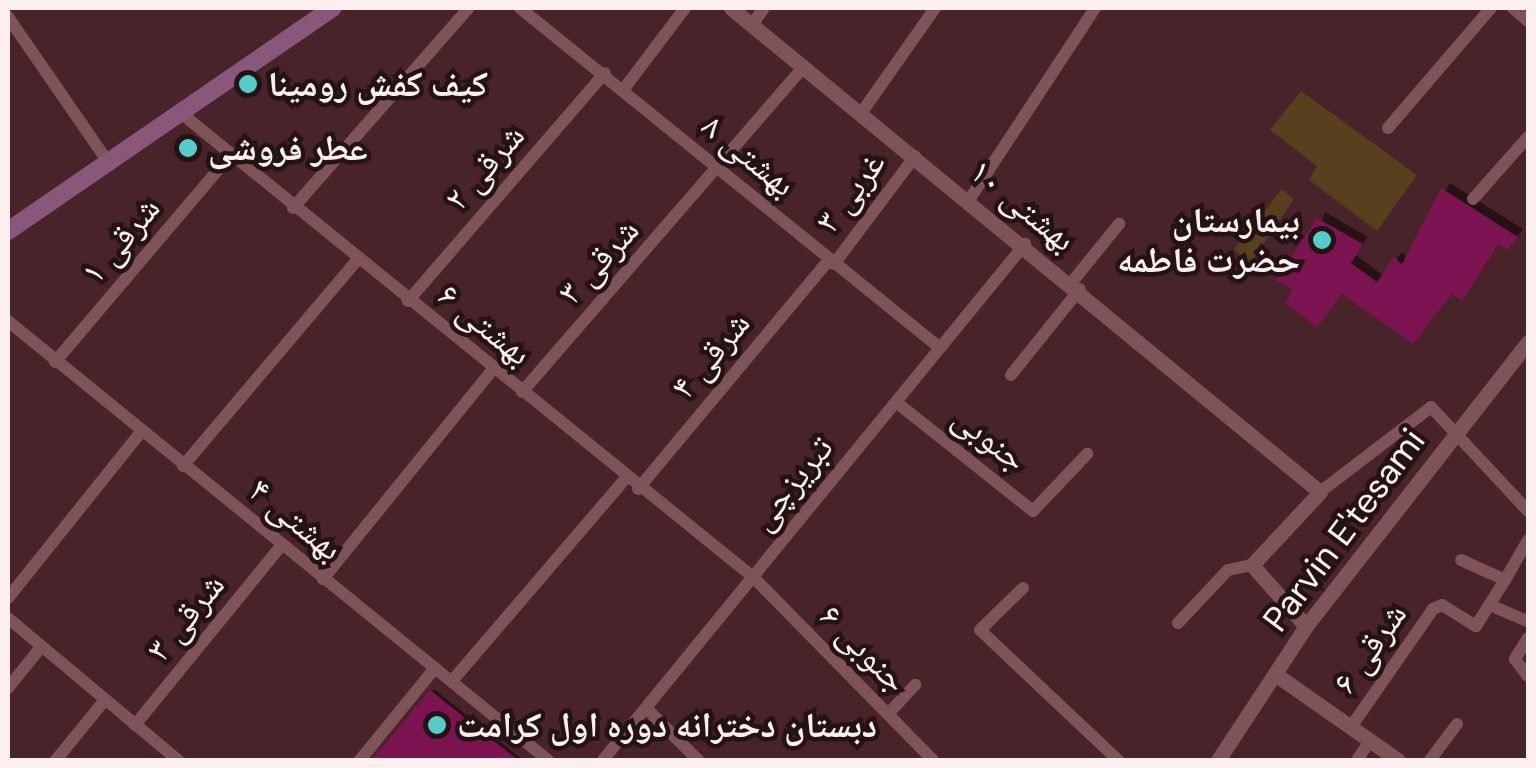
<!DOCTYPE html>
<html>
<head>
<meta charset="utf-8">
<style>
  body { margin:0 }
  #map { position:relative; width:1536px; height:768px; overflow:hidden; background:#482329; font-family:"DM Sans","Noto Naskh Arabic",sans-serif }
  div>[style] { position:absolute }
  .green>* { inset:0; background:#583f1e }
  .shadow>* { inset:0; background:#0007 }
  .building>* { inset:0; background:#7c1451 }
  .minor>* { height:12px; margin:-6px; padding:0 6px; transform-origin:6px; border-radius:6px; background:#7e5459 }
  .tertiary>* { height:15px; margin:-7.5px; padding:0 7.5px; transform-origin:7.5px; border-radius:7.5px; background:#7e5459 }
  .secondary>* { height:18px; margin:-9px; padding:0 9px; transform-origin:9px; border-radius:9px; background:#88577a }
  .dots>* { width:28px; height:28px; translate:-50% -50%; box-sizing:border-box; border:5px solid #241315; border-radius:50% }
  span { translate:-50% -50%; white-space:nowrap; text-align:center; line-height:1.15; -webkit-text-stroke:9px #241315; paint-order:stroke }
  .poi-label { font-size:35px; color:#fdeeef; font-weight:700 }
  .left { translate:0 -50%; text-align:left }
  .right { translate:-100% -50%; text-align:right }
  .street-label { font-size:35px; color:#fdeeef }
  .frame { position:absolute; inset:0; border:10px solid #fdeeef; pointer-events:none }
</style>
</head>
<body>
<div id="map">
  <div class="green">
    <i style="clip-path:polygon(1301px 91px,1417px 175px,1377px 231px,1309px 180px,1317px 166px,1270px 130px)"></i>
    <i style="clip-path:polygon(1282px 189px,1294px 199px,1250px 264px,1234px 249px)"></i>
  </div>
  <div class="shadow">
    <i style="clip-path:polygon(1450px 183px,1523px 229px,1515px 240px,1501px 242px,1468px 291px,1297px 289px,1325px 212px,1368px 237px,1356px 255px,1384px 276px,1402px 252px,1408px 258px)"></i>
    <i style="clip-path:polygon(434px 689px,523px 760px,376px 760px)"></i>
  </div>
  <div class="building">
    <i style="clip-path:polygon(1441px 188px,1518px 237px,1508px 250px,1499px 244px,1462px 301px,1452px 294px,1413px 344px,1342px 294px,1317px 327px,1285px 303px,1293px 290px,1276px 280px,1317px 218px,1363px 244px,1351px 263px,1377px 282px,1394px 257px,1402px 264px)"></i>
    <i style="clip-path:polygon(430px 690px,518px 760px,372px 760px)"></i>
  </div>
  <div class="minor">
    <i style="left:520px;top:8px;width:540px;rotate:38.99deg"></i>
    <i style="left:1513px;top:8px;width:20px;rotate:41deg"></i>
    <i style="left:8px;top:17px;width:180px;rotate:55.4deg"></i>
    <i style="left:752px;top:25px;width:21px;rotate:-55deg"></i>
    <i style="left:623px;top:90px;width:103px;rotate:-52.9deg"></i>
    <i style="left:862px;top:112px;width:127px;rotate:-54.9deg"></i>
    <i style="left:182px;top:114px;width:735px;rotate:39.04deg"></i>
    <i style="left:753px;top:577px;width:257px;rotate:45.5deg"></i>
    <i style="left:1388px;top:128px;width:158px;rotate:-49.4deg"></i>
    <i style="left:1473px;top:199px;width:83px;rotate:-48.4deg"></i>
    <i style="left:969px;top:200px;width:230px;rotate:-56.7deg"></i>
    <i style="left:293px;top:208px;width:266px;rotate:-48.7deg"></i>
    <i style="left:834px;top:264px;width:135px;rotate:-53.1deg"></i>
    <i style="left:1072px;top:282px;width:75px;rotate:-51deg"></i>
    <i style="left:408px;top:301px;width:301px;rotate:-49.2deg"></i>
    <i style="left:8px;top:321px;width:696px;rotate:39.11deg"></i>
    <i style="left:55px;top:362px;width:270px;rotate:-49.7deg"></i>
    <i style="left:1011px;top:375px;width:110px;rotate:-51.3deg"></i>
    <i style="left:522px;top:392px;width:431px;rotate:-49.1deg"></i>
    <i style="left:896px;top:402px;width:175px;rotate:38.5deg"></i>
    <i style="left:1033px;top:511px;width:79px;rotate:-46.5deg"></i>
    <i style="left:183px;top:466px;width:270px;rotate:-49.8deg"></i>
    <i style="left:638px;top:489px;width:298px;rotate:-50.2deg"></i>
    <i style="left:1320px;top:492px;width:140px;rotate:-37.4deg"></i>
    <i style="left:1431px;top:407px;width:142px;rotate:47deg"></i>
    <i style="left:1461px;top:560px;width:48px;rotate:24.4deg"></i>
    <i style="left:1505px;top:580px;width:46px;rotate:-60.1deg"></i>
    <i style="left:323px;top:579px;width:270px;rotate:-51deg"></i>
    <i style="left:1023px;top:588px;width:60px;rotate:135.7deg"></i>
    <i style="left:980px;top:630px;width:190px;rotate:43.3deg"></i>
    <i style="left:8px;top:598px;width:213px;rotate:-51.3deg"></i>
    <i style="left:1492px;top:606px;width:39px;rotate:23deg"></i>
    <i style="left:8px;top:618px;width:222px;rotate:39.9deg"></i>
    <i style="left:1178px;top:623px;width:73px;rotate:-46.7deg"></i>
    <i style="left:1228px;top:570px;width:25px;rotate:-12deg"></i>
    <i style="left:1528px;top:638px;width:25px;rotate:122deg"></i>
    <i style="left:1515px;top:659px;width:21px;rotate:53deg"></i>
    <i style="left:452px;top:681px;width:266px;rotate:-49.4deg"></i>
    <i style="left:8px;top:688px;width:53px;rotate:-51.2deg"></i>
    <i style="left:646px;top:708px;width:74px;rotate:45deg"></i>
    <i style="left:888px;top:714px;width:40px;rotate:-47deg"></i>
    <i style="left:135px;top:725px;width:231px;rotate:-50.8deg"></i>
    <i style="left:1351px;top:727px;width:144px;rotate:-55.2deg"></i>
    <i style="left:1433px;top:609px;width:10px;rotate:-24deg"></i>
    <i style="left:1442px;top:605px;width:40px;rotate:32deg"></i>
    <i style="left:1476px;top:626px;width:54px;rotate:-57.8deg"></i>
    <i style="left:56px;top:760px;width:77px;rotate:-50.8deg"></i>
    <i style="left:360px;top:760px;width:119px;rotate:-50.8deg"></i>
    <i style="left:603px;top:760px;width:667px;rotate:-50.72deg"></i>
    <i style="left:1357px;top:760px;width:23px;rotate:-56deg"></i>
    <i style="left:1430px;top:760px;width:45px;rotate:-53.1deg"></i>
  </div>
  <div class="tertiary">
    <i style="left:731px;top:8px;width:762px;rotate:39.41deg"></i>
    <i style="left:1320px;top:492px;width:100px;rotate:133deg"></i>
    <i style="left:1252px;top:565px;width:81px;rotate:48.5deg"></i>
    <i style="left:1275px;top:674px;width:150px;rotate:35deg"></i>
    <i style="left:1218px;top:760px;width:160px;rotate:-56.7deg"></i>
    <i style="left:1306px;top:626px;width:360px;rotate:-52deg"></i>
  </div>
  <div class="secondary">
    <i style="left:8px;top:231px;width:394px;rotate:-34.5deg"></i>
  </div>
  <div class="dots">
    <i style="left:248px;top:84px;background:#54cdc8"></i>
    <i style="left:188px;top:148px;background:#54cdc8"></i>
    <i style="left:1322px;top:240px;background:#54cdc8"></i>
    <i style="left:437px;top:725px;background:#54cdc8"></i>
  </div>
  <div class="poi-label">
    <span class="left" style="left:268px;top:84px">کیف کفش رومینا</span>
    <span class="left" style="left:208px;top:148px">عطر فروشی</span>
    <span class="right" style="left:1300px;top:240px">بیمارستان<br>حضرت فاطمه</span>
    <span class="left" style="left:457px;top:725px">دبستان دخترانه دوره اول کرامت</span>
  </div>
  <div class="street-label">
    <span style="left:749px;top:155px;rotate:39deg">بهشتی ۸</span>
    <span style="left:484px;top:167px;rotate:-49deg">شرقی ۲</span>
    <span style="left:850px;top:192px;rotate:-53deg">غربی ۳</span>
    <span style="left:1023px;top:205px;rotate:39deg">بهشتی ۱۰</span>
    <span style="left:120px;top:240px;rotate:-50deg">شرقی ۱</span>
    <span style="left:598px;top:261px;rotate:-48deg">شرقی ۳</span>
    <span style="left:485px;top:324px;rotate:39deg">بهشتی ۶</span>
    <span style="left:710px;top:355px;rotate:-50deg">شرقی ۴</span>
    <span style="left:990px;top:438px;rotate:38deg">جنوبی</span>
    <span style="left:791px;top:483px;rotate:-51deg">تبریزچی</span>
    <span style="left:296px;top:519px;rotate:39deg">بهشتی ۴</span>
    <span style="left:1344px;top:530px;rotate:-53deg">Parvin E'tesami</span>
    <span style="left:185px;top:617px;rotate:-51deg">۳ شرقی</span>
    <span style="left:864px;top:648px;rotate:45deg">جنوبی ۶</span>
    <span style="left:1369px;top:648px;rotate:-55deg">شرقی ۶</span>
  </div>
  <div class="frame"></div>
</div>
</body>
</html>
